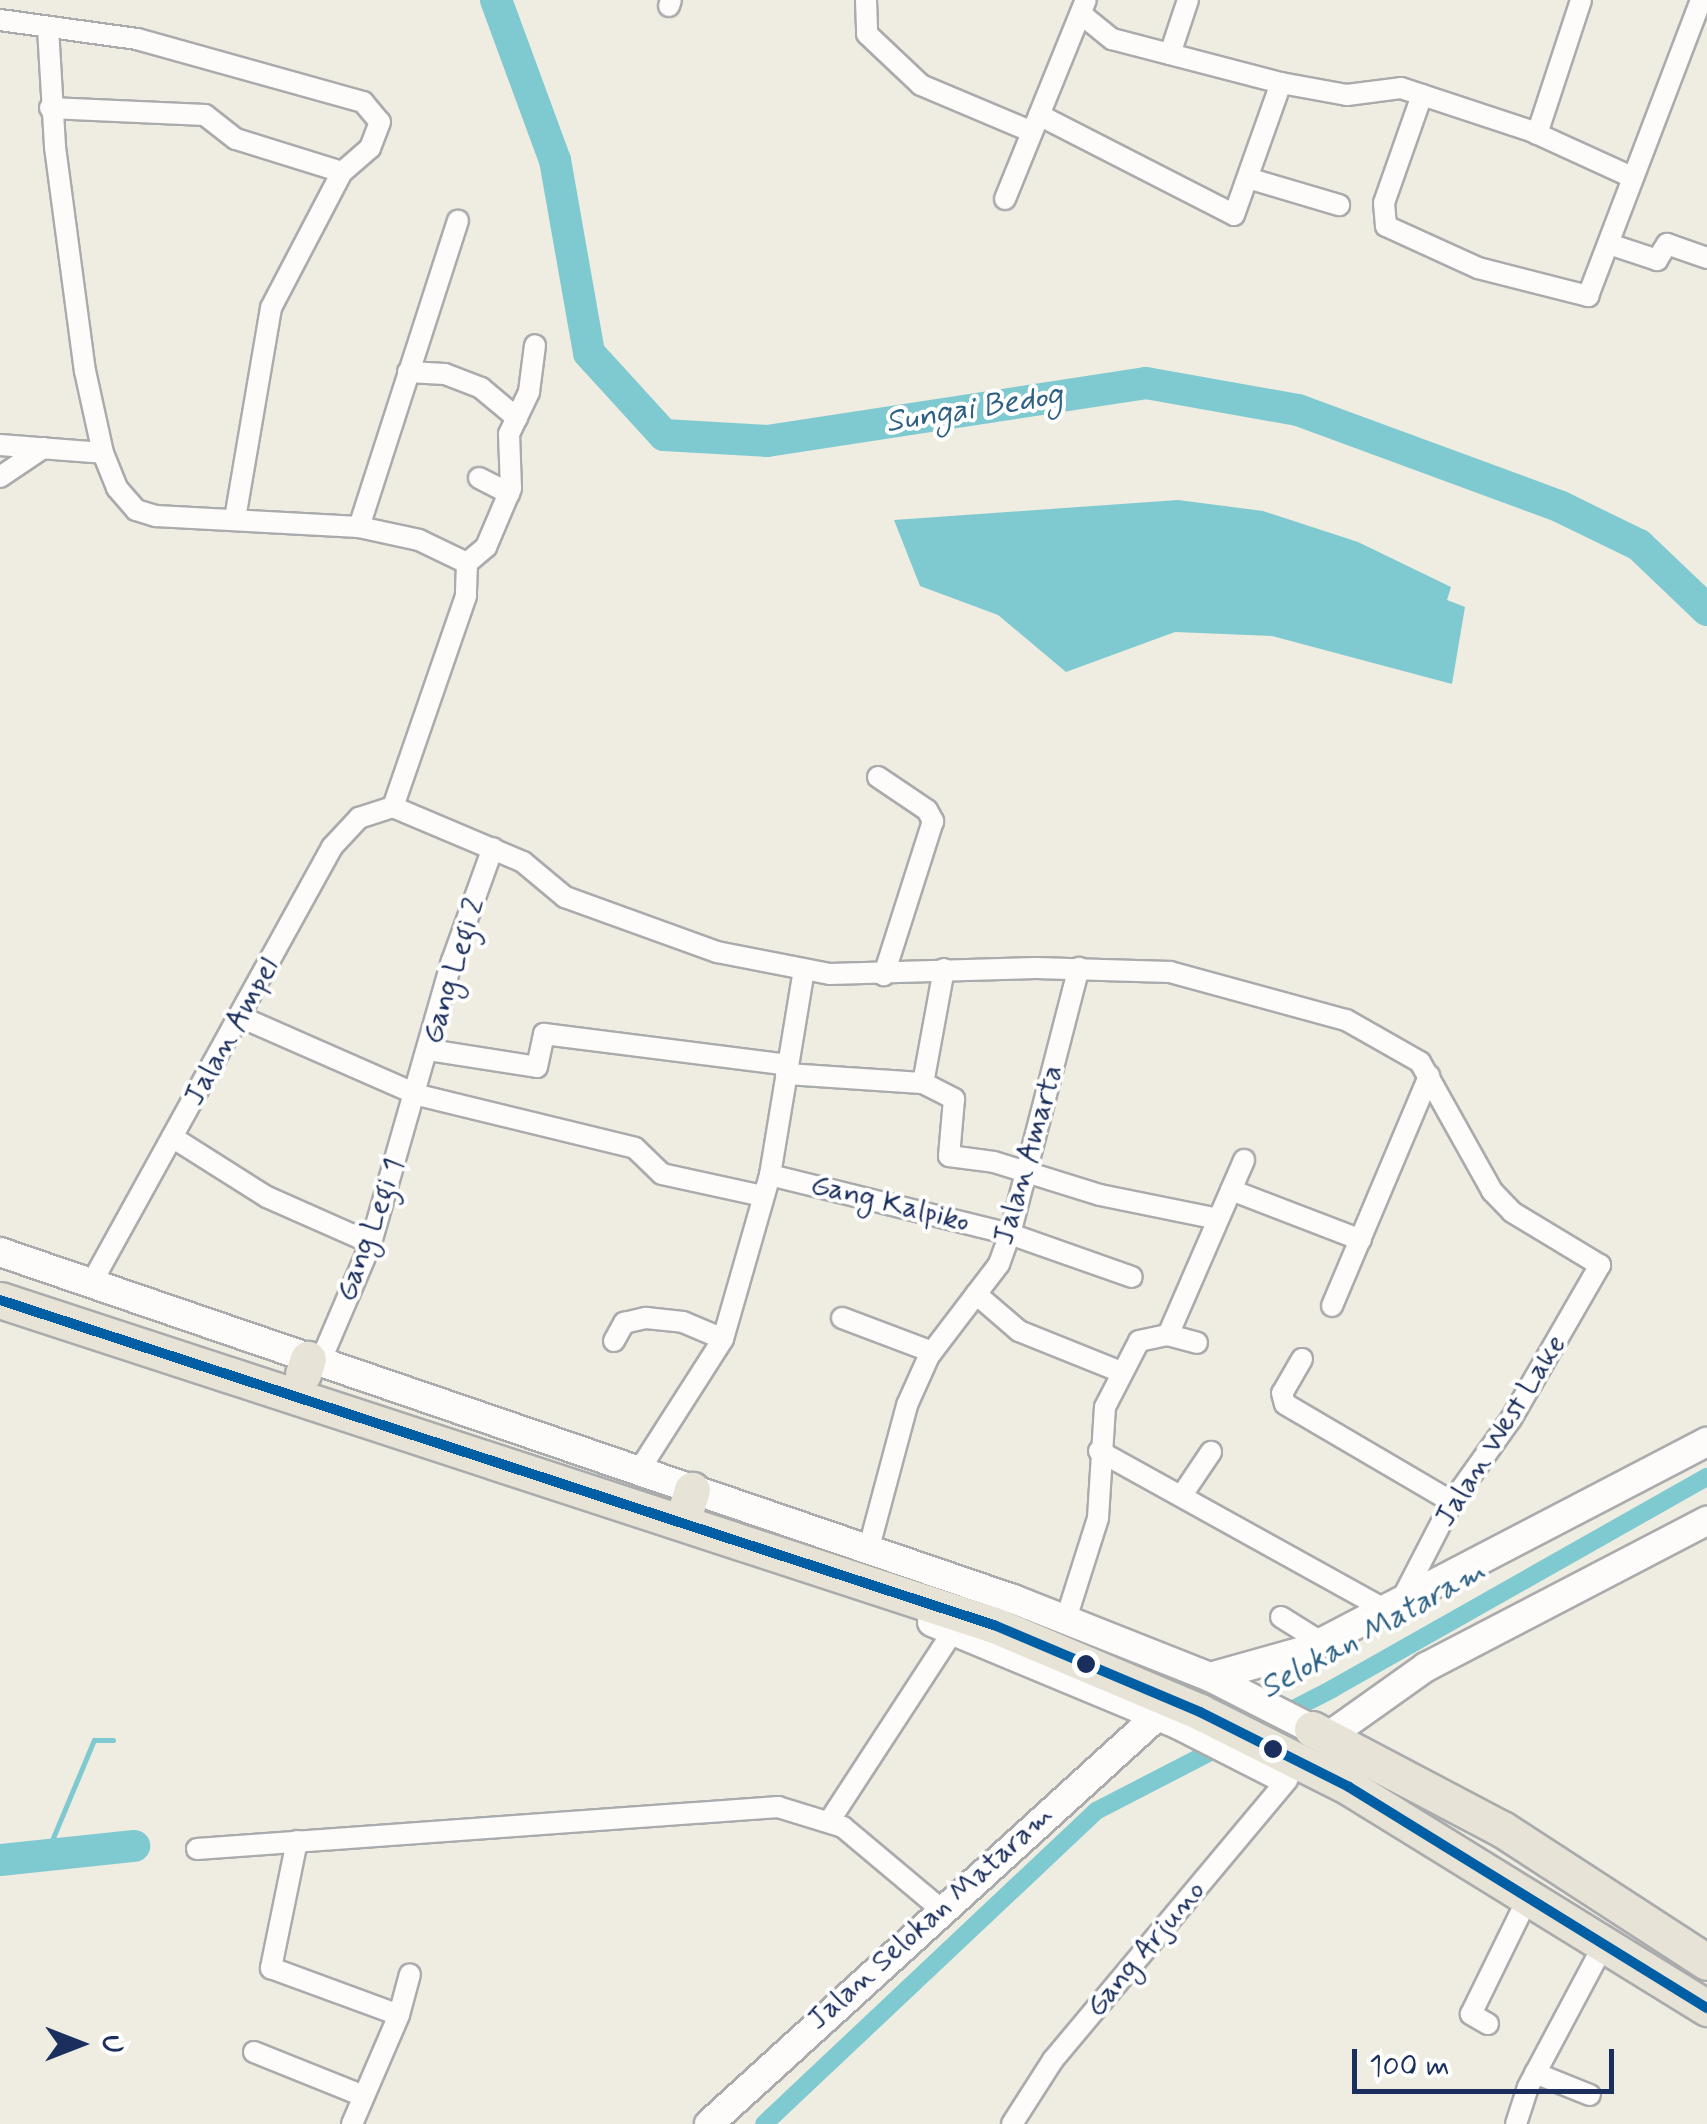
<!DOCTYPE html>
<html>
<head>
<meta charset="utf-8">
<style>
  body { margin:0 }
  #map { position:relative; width:1707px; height:2124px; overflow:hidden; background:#efece2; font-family:Mynerve,sans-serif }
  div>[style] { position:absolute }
  .water>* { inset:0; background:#7fcad0 }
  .stream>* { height:5px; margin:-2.5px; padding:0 2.5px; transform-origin:2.5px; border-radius:2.5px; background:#7fcad0 }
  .canal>* { height:18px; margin:-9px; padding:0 9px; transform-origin:9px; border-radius:9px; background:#7fcad0 }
  .river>* { height:32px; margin:-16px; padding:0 16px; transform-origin:16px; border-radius:16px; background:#7fcad0 }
  .roads { filter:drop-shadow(2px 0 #aaabac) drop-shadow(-2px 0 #aaabac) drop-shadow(0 2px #aaabac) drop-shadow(0 -2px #aaabac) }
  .minor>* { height:20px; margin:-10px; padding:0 10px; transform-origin:10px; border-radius:10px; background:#fdfcfb }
  .tertiary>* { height:28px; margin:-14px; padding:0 14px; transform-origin:14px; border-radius:14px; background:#fdfcfb }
  .trunk>* { height:35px; margin:-17.5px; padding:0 17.5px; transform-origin:17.5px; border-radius:17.5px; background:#e7e3d6 }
  .bus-1>* { height:10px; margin:-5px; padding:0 5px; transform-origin:5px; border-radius:5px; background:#005ea5 }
  .dots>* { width:28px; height:28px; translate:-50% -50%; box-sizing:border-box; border:5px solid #fff; border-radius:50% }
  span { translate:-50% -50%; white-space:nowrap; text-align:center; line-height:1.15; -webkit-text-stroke:8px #fff; paint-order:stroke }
  .street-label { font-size:30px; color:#1b2f5e }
  .water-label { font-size:32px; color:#2d6083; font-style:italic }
  .north { position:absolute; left:30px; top:1994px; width:100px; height:100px; -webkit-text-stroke:8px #fff; paint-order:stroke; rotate:90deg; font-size:28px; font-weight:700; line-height:40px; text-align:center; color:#1b2f5e }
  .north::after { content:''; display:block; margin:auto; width:35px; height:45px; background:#1b2f5e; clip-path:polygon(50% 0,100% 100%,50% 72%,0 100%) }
  .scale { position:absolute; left:1352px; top:2049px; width:262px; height:45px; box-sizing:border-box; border:5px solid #1b2f5e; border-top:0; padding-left:12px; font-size:30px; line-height:35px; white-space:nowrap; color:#1b2f5e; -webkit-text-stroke:8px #fff; paint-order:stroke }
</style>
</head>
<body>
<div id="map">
  <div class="water">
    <i style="clip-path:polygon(1178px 500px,1263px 511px,1358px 542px,1451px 587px,1447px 600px,1465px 607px,1452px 684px,1272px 636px,1175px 632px,1066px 672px,998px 615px,920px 586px,894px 520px)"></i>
  </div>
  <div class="stream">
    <i style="left:50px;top:1845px;width:114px;rotate:-67.3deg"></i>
    <i style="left:94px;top:1740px;width:19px"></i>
  </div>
  <div class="canal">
    <i style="left:764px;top:2124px;width:456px;rotate:-43.3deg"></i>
    <i style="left:1096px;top:1811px;width:266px;rotate:-27.3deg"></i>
    <i style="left:1332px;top:1689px;width:431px;rotate:-29.5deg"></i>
  </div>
  <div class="river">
    <i style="left:496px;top:0;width:171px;rotate:69.8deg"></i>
    <i style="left:555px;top:160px;width:196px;rotate:80deg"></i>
    <i style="left:589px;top:353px;width:111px;rotate:47.6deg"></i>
    <i style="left:664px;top:435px;width:103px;rotate:3.3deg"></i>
    <i style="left:767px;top:441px;width:383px;rotate:-8.7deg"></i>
    <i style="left:1146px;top:383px;width:154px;rotate:10.1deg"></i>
    <i style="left:1298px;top:410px;width:280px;rotate:20.2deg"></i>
    <i style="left:1561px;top:507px;width:87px;rotate:26deg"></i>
    <i style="left:1639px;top:545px;width:94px;rotate:43.7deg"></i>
    <i style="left:0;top:1860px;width:135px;rotate:-6deg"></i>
  </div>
  <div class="roads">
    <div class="minor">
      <i style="left:866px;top:0;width:34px;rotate:88deg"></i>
      <i style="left:867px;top:34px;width:74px;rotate:43.4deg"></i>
      <i style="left:921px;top:85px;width:118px;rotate:22.9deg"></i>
      <i style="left:669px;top:6px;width:6px;rotate:-72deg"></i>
      <i style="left:1081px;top:14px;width:40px;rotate:39deg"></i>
      <i style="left:1112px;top:39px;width:175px;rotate:14.6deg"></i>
      <i style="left:1281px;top:83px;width:67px;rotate:10.3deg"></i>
      <i style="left:1347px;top:95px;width:54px;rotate:-7.4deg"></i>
      <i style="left:1401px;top:88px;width:137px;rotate:18.3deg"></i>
      <i style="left:1531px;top:131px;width:111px;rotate:24.5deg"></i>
      <i style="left:0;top:20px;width:138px;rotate:7.9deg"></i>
      <i style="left:137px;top:39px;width:235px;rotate:15.6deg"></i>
      <i style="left:363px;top:102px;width:26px;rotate:50deg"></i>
      <i style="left:380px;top:122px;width:28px;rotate:111deg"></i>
      <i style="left:370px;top:148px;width:37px;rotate:139deg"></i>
      <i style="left:342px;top:172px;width:153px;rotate:117.6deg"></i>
      <i style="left:271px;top:308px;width:213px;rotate:99.7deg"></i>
      <i style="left:48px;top:28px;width:119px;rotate:86.6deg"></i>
      <i style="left:55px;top:147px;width:226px;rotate:82.4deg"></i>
      <i style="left:85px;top:371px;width:84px;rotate:77.6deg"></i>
      <i style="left:1170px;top:54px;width:57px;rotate:-71.6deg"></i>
      <i style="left:1422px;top:95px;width:114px;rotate:109.4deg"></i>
      <i style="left:1384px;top:203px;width:23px;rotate:85deg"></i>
      <i style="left:1386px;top:226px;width:101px;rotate:24.5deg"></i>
      <i style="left:1478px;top:268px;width:114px;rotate:14.3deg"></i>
      <i style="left:1588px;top:296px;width:317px;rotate:-69.1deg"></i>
      <i style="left:50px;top:108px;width:155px;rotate:2.6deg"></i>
      <i style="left:205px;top:115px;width:39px;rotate:38deg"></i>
      <i style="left:236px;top:139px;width:111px;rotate:17.3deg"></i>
      <i style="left:1039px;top:115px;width:219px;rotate:27.1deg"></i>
      <i style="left:1234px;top:215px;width:140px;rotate:-70.4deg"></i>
      <i style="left:1537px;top:134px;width:141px;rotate:-71.8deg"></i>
      <i style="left:1251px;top:179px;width:92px;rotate:16.5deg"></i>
      <i style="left:1005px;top:199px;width:215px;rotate:-67.9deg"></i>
      <i style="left:1609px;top:244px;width:51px;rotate:18.4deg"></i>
      <i style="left:1657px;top:260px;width:19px;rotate:-58deg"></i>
      <i style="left:1667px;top:244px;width:42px;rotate:19.3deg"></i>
      <i style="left:408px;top:372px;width:37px;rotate:3deg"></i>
      <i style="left:445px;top:374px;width:39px;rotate:21deg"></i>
      <i style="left:481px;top:388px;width:47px;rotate:39.8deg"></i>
      <i style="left:0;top:445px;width:103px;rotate:4.4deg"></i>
      <i style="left:103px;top:453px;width:38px;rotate:68deg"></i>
      <i style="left:117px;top:488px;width:29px;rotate:49deg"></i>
      <i style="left:136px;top:510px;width:21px;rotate:17deg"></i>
      <i style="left:156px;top:516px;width:203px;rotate:3.1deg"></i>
      <i style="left:359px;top:527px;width:61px;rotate:12.2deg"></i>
      <i style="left:419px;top:540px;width:53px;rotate:25.6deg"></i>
      <i style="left:467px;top:563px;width:33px;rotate:92deg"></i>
      <i style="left:466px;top:596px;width:223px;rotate:109.1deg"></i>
      <i style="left:0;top:477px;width:52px;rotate:-34deg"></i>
      <i style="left:479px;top:478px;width:34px;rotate:27deg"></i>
      <i style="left:359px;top:527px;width:322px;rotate:-72.1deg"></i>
      <i style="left:467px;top:563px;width:25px;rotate:-40deg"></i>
      <i style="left:486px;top:547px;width:64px;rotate:-67deg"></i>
      <i style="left:511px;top:488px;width:54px;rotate:-92.1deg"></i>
      <i style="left:509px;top:434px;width:47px;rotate:-64.5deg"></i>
      <i style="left:529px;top:392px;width:47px;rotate:-82.7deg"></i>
      <i style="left:878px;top:777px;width:59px;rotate:34deg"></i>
      <i style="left:927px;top:810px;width:13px;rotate:61deg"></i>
      <i style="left:933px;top:821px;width:162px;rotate:107.7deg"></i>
      <i style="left:393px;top:807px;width:141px;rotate:22.9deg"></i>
      <i style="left:523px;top:862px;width:55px;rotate:39.8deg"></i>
      <i style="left:565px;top:897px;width:162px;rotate:19.9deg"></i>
      <i style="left:717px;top:952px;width:115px;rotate:11deg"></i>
      <i style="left:830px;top:974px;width:206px;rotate:-1.7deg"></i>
      <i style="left:1036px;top:968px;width:134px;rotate:1.7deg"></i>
      <i style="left:1170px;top:972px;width:182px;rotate:15.3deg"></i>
      <i style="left:1346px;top:1020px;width:85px;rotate:29.6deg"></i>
      <i style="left:1420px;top:1062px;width:148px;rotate:60.8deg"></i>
      <i style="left:1492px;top:1191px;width:29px;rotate:46deg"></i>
      <i style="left:1512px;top:1212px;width:103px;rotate:31.1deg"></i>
      <i style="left:1600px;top:1265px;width:178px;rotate:120deg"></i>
      <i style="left:1511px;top:1419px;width:102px;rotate:125.4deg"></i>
      <i style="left:1452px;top:1502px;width:107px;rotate:117.3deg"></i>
      <i style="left:944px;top:969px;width:116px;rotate:100.4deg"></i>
      <i style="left:923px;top:1083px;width:35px;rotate:27deg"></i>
      <i style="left:954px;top:1099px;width:57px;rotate:95deg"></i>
      <i style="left:949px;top:1156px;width:45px;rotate:7.6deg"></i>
      <i style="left:994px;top:1162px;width:111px;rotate:17.3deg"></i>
      <i style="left:1100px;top:1195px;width:120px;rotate:11.5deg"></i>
      <i style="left:243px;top:1018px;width:191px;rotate:23.7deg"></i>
      <i style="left:418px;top:1095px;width:223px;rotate:13.7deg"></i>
      <i style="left:635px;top:1148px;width:37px;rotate:44deg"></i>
      <i style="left:662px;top:1174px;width:103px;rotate:12.3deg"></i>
      <i style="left:429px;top:1050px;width:109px;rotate:8.9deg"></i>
      <i style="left:537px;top:1067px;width:34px;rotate:-78deg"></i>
      <i style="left:544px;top:1034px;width:246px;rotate:7.2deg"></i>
      <i style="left:786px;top:1074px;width:137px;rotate:3.8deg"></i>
      <i style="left:172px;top:1137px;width:112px;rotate:32.3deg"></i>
      <i style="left:267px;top:1197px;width:114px;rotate:23.9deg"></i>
      <i style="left:770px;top:1175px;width:247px;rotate:13.8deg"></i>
      <i style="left:1010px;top:1234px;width:129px;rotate:19.4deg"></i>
      <i style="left:1231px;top:1190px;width:139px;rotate:21deg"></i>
      <i style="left:92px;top:1282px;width:497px;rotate:-61.1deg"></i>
      <i style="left:332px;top:847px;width:40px;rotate:-47deg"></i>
      <i style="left:359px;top:818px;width:36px;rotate:-18deg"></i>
      <i style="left:976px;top:1294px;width:57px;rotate:40.7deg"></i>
      <i style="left:1019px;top:1331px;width:110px;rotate:21.9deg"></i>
      <i style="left:1332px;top:1306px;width:250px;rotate:-67.1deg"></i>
      <i style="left:842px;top:1318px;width:96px;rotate:20.7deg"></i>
      <i style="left:1168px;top:1335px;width:30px;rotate:15deg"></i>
      <i style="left:614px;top:1341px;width:21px;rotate:-61deg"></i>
      <i style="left:624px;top:1323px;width:23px;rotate:-13deg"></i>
      <i style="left:646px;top:1318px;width:37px;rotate:6deg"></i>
      <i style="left:683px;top:1322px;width:43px;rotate:23deg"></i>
      <i style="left:1302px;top:1359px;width:39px;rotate:120deg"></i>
      <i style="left:1282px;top:1393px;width:11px;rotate:75deg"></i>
      <i style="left:1285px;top:1404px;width:194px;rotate:30.4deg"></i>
      <i style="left:320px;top:1362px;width:129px;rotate:-66.8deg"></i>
      <i style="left:371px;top:1243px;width:293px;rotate:-74deg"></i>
      <i style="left:452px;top:961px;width:120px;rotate:-70.1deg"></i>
      <i style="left:1099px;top:1451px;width:326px;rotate:29deg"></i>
      <i style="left:638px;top:1472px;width:158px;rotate:-57.4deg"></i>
      <i style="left:723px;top:1339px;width:171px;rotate:-74deg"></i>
      <i style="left:770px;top:1175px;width:208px;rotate:-80.6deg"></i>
      <i style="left:1182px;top:1495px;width:52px;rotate:-56deg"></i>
      <i style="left:868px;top:1551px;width:151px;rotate:-75deg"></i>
      <i style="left:907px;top:1405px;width:54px;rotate:-65.8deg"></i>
      <i style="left:929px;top:1356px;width:116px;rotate:-52.7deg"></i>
      <i style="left:999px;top:1264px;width:32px;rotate:-70deg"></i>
      <i style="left:1010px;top:1234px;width:275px;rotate:-75.5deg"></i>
      <i style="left:1281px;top:1617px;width:47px;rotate:32deg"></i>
      <i style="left:1066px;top:1619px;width:106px;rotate:-72.4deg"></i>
      <i style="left:1098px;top:1518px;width:111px;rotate:-86.4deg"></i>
      <i style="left:1105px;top:1407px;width:74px;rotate:-62.7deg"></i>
      <i style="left:1139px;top:1341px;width:30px;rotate:-12deg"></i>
      <i style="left:1168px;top:1335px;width:191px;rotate:-66.5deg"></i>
      <i style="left:830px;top:1820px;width:227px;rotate:-56.9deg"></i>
      <i style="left:297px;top:1841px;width:130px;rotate:101.6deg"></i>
      <i style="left:271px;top:1968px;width:136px;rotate:20.2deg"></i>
      <i style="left:399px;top:2015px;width:119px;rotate:113.3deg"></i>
      <i style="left:197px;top:1849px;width:583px;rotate:-4.13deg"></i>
      <i style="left:778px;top:1807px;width:68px;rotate:17.1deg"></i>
      <i style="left:843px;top:1827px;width:129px;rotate:40deg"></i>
      <i style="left:399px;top:2015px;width:42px;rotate:-75deg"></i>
      <i style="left:1488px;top:2024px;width:20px;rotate:-150deg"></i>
      <i style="left:1471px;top:2014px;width:118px;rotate:-63.9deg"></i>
      <i style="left:254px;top:2052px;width:115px;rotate:21.9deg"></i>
      <i style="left:1535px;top:2073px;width:59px;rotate:21.8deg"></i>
      <i style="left:1012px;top:2124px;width:76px;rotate:-57.4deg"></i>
      <i style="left:1053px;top:2060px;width:366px;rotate:-50.1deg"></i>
      <i style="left:1516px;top:2124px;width:39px;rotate:-72deg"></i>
      <i style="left:1528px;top:2087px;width:147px;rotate:-62deg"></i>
    </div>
    <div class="tertiary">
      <i style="left:0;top:1252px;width:1071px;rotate:18.91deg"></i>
      <i style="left:1013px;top:1599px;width:212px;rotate:21.6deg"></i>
      <i style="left:1210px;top:1677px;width:114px;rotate:27deg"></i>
      <i style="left:932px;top:1622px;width:268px;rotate:22.6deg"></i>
      <i style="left:1179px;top:1725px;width:108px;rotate:27deg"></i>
      <i style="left:1210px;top:1677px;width:101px;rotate:-15.6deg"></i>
      <i style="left:1307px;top:1650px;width:451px;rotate:-27.5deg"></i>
      <i style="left:1326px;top:1738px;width:123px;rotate:-35.4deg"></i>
      <i style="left:1426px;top:1667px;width:317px;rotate:-27.5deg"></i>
      <i style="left:709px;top:2124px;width:606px;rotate:-42.32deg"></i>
    </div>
    <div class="trunk">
      <i style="left:0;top:1300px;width:1046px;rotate:18.11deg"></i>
      <i style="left:994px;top:1625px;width:224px;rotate:22.9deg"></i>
      <i style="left:1200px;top:1712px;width:167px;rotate:26.7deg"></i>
      <i style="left:1349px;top:1787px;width:421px;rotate:31.7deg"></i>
      <i style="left:303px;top:1374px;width:16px;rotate:-72deg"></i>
      <i style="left:687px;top:1506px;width:17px;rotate:-73deg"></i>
      <i style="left:1312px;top:1729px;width:215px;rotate:27.8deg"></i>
      <i style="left:1502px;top:1829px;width:244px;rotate:33deg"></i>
    </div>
  </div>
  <div class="bus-1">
    <i style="left:0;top:1300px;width:1046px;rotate:18.11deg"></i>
    <i style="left:994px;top:1625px;width:224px;rotate:22.9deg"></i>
    <i style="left:1200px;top:1712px;width:167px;rotate:26.7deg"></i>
    <i style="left:1349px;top:1787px;width:421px;rotate:31.7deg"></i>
  </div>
  <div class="dots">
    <i style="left:1086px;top:1664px;background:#1b2f5e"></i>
    <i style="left:1273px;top:1749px;background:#1b2f5e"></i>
  </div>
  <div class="street-label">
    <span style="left:454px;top:971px;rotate:-73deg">Gang Legi 2</span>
    <span style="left:232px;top:1032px;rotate:-61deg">Jalan Ampel</span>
    <span style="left:1029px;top:1155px;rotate:-74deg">Jalan Amarta</span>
    <span style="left:890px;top:1204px;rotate:14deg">Gang Kalpiko</span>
    <span style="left:371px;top:1230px;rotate:-70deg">Gang Legi 1</span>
    <span style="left:1501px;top:1431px;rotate:-58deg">Jalan West Lake</span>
    <span style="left:931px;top:1918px;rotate:-42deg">Jalan Selokan Mataram</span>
    <span style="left:1146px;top:1949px;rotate:-50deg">Gang Arjuno</span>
  </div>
  <div class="water-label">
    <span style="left:974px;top:409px;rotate:-9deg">Sungai Bedog</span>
    <span style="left:1373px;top:1630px;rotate:-29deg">Selokan Mataram</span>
  </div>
  <div class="north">U</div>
  <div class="scale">100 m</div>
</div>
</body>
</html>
